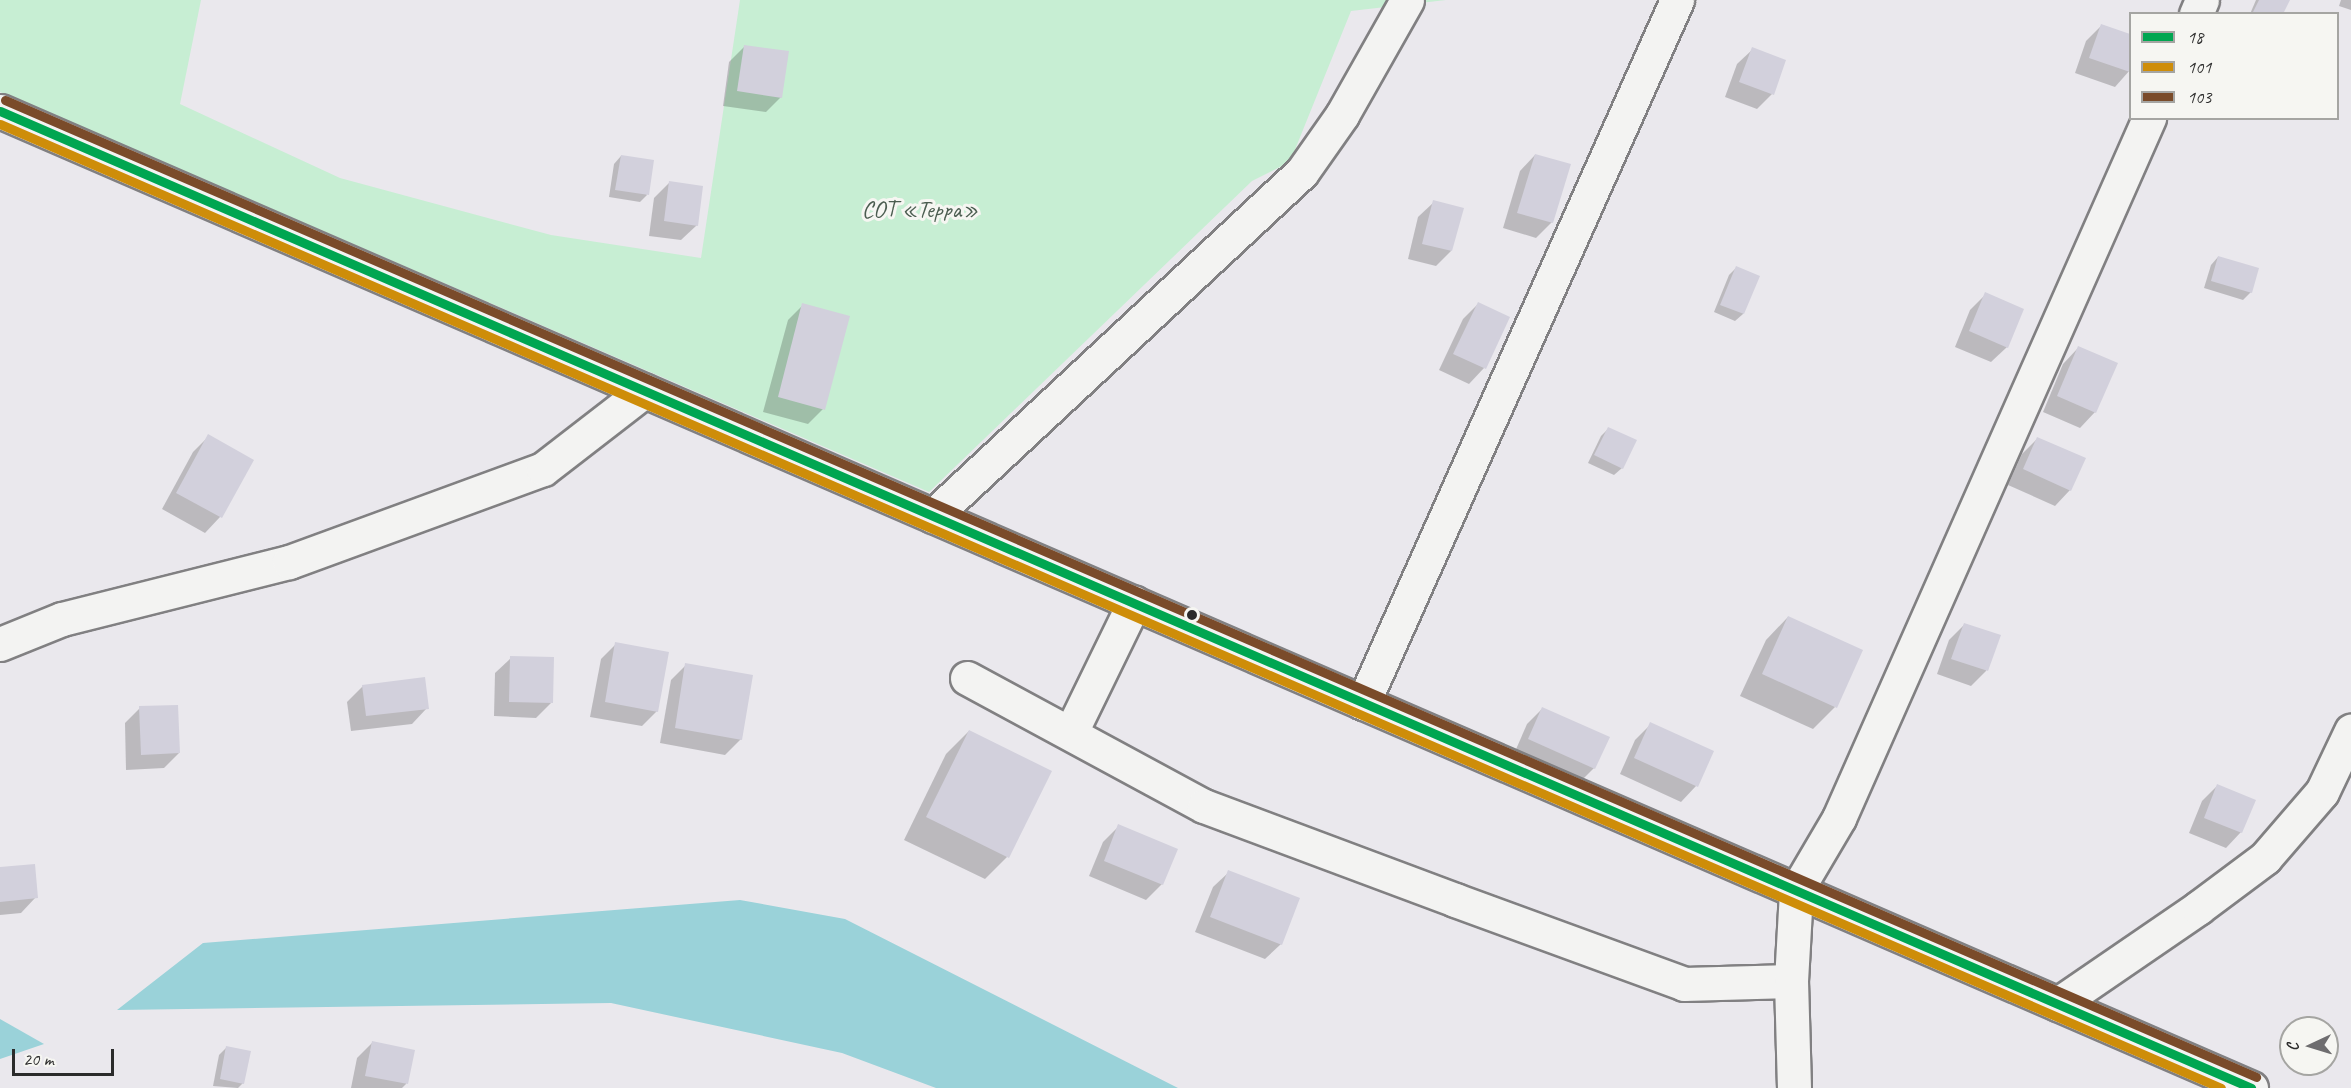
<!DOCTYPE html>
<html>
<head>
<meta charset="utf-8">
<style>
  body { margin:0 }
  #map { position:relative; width:2351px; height:1088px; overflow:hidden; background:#eae8ed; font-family:Caveat,sans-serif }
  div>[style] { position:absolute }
  .green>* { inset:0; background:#c7eed3 }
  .water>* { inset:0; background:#9ad2d9 }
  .shadow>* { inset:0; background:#0003 }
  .building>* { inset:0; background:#d2d0dc }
  .roads { filter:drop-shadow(2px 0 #818082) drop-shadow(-2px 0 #818082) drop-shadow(0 2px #818082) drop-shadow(0 -2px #818082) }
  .minor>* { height:33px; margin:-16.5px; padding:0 16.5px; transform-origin:16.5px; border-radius:16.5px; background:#f3f3f2 }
  .major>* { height:33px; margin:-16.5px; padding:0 16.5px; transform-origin:16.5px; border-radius:16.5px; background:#f3f3f2 }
  .bus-1>* { height:9px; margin:-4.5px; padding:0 4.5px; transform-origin:4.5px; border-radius:4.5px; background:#00a651 }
  .bus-2>* { height:9px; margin:-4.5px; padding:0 4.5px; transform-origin:4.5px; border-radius:4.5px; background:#ce8d09 }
  .bus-3>* { height:9px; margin:-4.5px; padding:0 4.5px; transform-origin:4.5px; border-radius:4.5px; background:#7a4b2a }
  .dots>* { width:16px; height:16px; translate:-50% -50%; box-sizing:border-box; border:3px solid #f6f6f2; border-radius:50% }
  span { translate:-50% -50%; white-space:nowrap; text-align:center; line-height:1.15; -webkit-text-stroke:6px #f6f6f2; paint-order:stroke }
  .park-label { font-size:24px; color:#4b5d50 }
  .legend { position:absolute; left:2129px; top:12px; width:210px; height:108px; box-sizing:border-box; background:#f6f6f2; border:2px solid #a5a5a2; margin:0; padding:8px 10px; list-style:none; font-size:18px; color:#2b2b2b }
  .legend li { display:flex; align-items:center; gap:12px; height:30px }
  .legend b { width:30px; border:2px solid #a5a5a2 }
  .north { position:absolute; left:2279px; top:1016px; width:60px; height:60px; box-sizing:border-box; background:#f6f6f2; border:2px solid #a5a5a2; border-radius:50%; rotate:266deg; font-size:16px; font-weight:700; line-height:24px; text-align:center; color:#2b2b2b }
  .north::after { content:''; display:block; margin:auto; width:21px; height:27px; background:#6e6d6f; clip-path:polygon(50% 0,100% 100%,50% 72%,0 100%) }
  .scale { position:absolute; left:12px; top:1049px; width:102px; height:27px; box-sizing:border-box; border:3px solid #2b2b2b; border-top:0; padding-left:8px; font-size:18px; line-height:21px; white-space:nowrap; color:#2b2b2b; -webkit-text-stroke:4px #f6f6f2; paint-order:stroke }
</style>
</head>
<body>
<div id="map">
  <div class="green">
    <i style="clip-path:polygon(0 0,201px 0,180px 104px,340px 178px,551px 235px,701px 258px,740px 0,1446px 0,1351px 11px,1290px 162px,1252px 181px,929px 492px,0 92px)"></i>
  </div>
  <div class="water">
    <i style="clip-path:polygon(740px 900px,845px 919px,1178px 1088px,936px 1088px,842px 1053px,611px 1003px,117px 1010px,203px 943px)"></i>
    <i style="clip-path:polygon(0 1019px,44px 1044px,0 1059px)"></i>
  </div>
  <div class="shadow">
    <i style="clip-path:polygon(2256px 0,2288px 0,2281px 14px,2250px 14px)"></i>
    <i style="clip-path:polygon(2341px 0,2351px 0,2351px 10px,2339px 6px)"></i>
    <i style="clip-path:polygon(2102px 25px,2130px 35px,2130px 70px,2115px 87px,2075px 73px,2086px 41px)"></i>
    <i style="clip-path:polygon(744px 47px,781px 97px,766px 112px,723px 106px,729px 62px)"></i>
    <i style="clip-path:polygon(1753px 49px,1772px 94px,1757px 109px,1725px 97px,1737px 64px)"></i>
    <i style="clip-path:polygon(1535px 155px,1552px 222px,1536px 238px,1503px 228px,1520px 171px)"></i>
    <i style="clip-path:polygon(621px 156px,647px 195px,640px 202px,609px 197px,614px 164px)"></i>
    <i style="clip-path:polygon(669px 183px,697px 225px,681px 240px,649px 236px,654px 198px)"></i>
    <i style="clip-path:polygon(1434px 202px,1451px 251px,1436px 266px,1408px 259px,1418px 217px)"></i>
    <i style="clip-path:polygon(2218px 257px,2251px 292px,2243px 300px,2204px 288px,2211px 265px)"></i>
    <i style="clip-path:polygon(1736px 268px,1758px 277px,1743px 314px,1735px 321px,1714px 312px,1729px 275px)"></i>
    <i style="clip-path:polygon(1986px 294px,2007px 347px,1991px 362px,1955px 347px,1970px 310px)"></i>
    <i style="clip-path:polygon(1478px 304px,1508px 318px,1484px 368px,1469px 384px,1439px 370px,1463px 319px)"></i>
    <i style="clip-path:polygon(803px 305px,823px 409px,808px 424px,763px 412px,788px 320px)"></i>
    <i style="clip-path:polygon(2078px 348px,2095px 412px,2080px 428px,2043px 412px,2063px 364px)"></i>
    <i style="clip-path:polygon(1609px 428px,1622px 468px,1614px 475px,1588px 463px,1601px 436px)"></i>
    <i style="clip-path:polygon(209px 436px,252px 460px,220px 517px,205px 533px,162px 509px,193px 452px)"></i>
    <i style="clip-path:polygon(2037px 439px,2070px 490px,2055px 506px,2008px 485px,2022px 454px)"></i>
    <i style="clip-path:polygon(1788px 617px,1835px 707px,1813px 729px,1740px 696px,1766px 640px)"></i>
    <i style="clip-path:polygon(1965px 624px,1999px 636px,1986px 671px,1971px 686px,1937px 674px,1949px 640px)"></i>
    <i style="clip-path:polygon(616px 644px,657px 711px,642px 726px,590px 717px,601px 659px)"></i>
    <i style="clip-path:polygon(511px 658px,551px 703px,536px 718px,494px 716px,495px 673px)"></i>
    <i style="clip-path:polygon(686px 665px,741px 739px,725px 755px,660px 743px,671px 680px)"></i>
    <i style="clip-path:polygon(363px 686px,427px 708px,412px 724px,351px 731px,347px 702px)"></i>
    <i style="clip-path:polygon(140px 708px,179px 753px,164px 768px,126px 770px,125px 723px)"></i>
    <i style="clip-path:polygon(1543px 708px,1594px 768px,1579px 783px,1514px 754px,1527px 724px)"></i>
    <i style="clip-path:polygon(1651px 724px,1712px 752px,1696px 786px,1681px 802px,1620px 774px,1635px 740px)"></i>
    <i style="clip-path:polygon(969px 731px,1007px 857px,985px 879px,904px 840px,946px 754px)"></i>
    <i style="clip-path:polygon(2217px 786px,2241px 832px,2226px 848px,2189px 833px,2202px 801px)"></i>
    <i style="clip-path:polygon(1119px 826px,1162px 884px,1146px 900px,1089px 876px,1103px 842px)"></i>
    <i style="clip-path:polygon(0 869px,36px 897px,21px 913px,0 915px)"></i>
    <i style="clip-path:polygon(1229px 872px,1281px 944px,1265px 959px,1195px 932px,1213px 887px)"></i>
    <i style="clip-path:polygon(372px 1043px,413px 1051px,406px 1084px,402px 1088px,351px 1088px,357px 1058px)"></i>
    <i style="clip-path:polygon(227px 1047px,243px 1083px,238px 1088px,213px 1086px,219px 1055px)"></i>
  </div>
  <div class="building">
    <i style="clip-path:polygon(2259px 0,2290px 0,2283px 14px,2252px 14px)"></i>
    <i style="clip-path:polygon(2101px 24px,2130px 34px,2130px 72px,2089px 58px)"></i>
    <i style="clip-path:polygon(744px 45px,789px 51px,782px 98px,737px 91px)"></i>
    <i style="clip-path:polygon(1752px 47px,1786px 60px,1774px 95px,1739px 82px)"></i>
    <i style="clip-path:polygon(1535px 154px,1571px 164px,1553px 223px,1517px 213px)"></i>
    <i style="clip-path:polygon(621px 155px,654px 160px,649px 195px,615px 190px)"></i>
    <i style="clip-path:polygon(669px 181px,703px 186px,698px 226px,664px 221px)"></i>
    <i style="clip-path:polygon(1433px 200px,1464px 208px,1452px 251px,1422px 244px)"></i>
    <i style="clip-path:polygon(2218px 256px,2259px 268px,2252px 293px,2211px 281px)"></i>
    <i style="clip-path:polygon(1736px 266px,1760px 276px,1744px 314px,1720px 305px)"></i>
    <i style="clip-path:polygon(1985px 292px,2024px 309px,2008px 348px,1969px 331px)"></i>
    <i style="clip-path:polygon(1478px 302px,1510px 317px,1486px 369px,1453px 354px)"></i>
    <i style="clip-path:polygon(802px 303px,850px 316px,825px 410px,778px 397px)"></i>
    <i style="clip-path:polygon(2078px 346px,2118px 363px,2096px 413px,2057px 396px)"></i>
    <i style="clip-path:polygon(1608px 427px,1637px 440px,1623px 469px,1594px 455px)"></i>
    <i style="clip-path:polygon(208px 434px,254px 460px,222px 518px,176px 493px)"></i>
    <i style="clip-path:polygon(2037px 437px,2086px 458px,2071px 491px,2023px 469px)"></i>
    <i style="clip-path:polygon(1788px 616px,1863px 650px,1837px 708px,1762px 674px)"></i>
    <i style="clip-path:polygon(1964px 623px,2001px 635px,1988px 671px,1951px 659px)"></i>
    <i style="clip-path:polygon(615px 642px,669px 652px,658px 712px,605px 702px)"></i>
    <i style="clip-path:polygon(510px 656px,554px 657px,553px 703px,509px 702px)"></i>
    <i style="clip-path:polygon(685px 663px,753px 675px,742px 740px,675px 728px)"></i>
    <i style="clip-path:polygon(425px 677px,429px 709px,366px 716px,362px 685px)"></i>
    <i style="clip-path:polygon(178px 705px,180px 753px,141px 755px,139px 706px)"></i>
    <i style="clip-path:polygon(1542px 707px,1610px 737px,1595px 769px,1528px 739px)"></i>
    <i style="clip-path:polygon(1650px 722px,1714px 751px,1698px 787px,1634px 758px)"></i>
    <i style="clip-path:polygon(969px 730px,1052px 771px,1009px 858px,926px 817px)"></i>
    <i style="clip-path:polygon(2217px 784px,2256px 800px,2242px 833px,2204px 818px)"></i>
    <i style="clip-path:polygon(1118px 824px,1178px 849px,1163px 885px,1104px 861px)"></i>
    <i style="clip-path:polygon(35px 864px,38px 898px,0 902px,0 867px)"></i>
    <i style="clip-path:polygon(1228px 870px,1300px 898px,1282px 945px,1210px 917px)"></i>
    <i style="clip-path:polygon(372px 1041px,415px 1050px,408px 1084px,365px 1076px)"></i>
    <i style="clip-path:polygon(226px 1046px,251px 1051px,244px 1084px,220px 1079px)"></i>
  </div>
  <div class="roads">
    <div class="minor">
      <i style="left:2196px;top:14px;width:15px;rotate:-67deg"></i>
      <i style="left:933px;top:516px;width:504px;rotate:-42.99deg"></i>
      <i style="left:1302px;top:172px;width:70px;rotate:-54.9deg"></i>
      <i style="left:1342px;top:115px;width:132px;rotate:-60.5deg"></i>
      <i style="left:0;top:644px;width:67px;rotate:-22deg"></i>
      <i style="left:62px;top:619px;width:234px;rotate:-14.1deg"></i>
      <i style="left:289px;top:562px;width:270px;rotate:-20.1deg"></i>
      <i style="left:543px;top:469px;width:128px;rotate:-37.7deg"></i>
      <i style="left:967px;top:678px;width:269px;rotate:28.4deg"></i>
      <i style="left:1204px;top:806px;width:268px;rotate:20.5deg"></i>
      <i style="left:1455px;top:900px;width:244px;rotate:20.1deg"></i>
      <i style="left:1684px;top:984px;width:107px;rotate:-1.6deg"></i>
      <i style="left:1363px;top:703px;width:770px;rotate:-65.93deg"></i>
      <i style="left:1071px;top:732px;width:144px;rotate:-64deg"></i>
      <i style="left:2058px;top:1004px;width:170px;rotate:-34.4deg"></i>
      <i style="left:2198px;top:908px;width:84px;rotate:-36.7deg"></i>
      <i style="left:2265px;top:858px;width:87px;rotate:-49.2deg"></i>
      <i style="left:2322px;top:792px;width:68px;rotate:-64.6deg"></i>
      <i style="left:1794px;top:1088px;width:107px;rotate:-91.6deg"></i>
      <i style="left:1791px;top:981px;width:90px;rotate:-86.8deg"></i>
      <i style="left:1796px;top:891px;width:85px;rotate:-59.5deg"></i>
      <i style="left:1839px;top:818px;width:766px;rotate:-66.11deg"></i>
    </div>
    <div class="major">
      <i style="left:0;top:111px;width:2454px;rotate:23.46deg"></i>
    </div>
  </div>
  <div class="bus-1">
    <i style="left:0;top:111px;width:2454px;rotate:23.46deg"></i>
  </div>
  <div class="bus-2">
    <i style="left:0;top:124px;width:2421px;rotate:23.46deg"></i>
  </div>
  <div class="bus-3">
    <i style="left:5px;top:100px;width:2454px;rotate:23.46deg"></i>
  </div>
  <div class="dots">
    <i style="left:1192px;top:615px;background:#2b2b2b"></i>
  </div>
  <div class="park-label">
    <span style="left:920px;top:210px">СОТ «Терра»</span>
  </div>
  <ul class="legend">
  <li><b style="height:8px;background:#00a651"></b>18</li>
  <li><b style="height:8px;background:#ce8d09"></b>101</li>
  <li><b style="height:8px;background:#7a4b2a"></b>103</li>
  </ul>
  <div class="north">С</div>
  <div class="scale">20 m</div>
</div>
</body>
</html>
